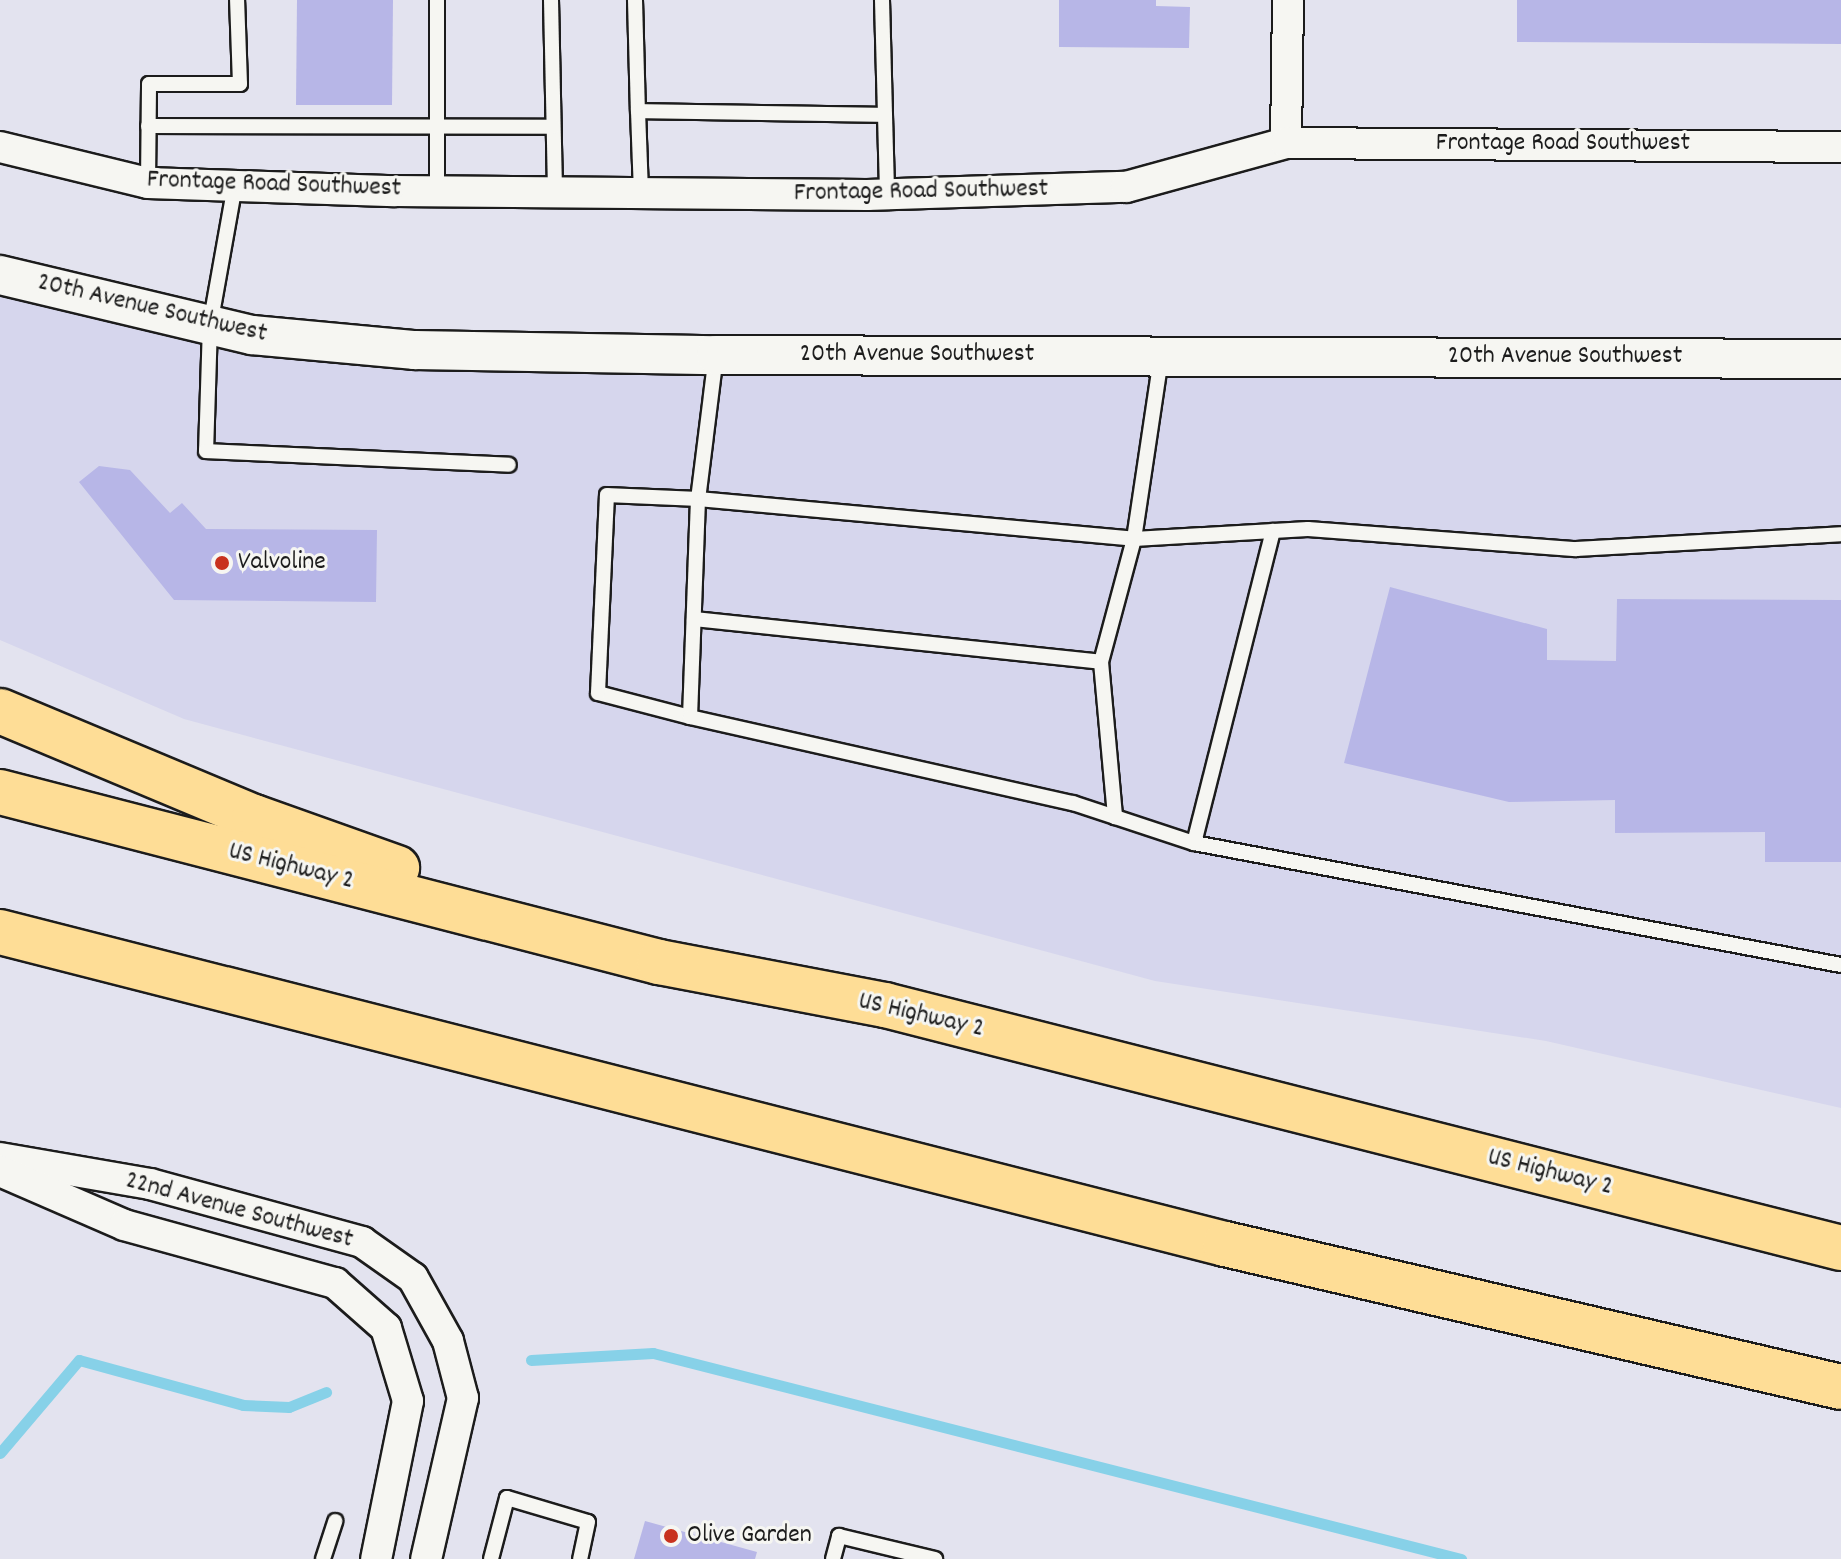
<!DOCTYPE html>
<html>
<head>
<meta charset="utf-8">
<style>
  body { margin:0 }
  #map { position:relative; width:1841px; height:1559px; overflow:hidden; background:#e3e3ef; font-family:Dekko,sans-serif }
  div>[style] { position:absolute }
  .built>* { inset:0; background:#d6d6ed }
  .stream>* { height:11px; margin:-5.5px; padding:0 5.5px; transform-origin:5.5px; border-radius:5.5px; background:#87d1e8 }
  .building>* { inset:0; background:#b7b6e7 }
  .roads { filter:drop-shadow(2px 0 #1c1c1c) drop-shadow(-2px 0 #1c1c1c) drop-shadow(0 2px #1c1c1c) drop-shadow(0 -2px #1c1c1c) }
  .service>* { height:14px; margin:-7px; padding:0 7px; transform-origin:7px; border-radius:7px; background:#f6f6f2 }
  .minor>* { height:30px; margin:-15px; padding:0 15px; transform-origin:15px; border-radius:15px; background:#f6f6f2 }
  .tertiary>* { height:38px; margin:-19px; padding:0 19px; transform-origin:19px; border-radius:19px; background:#f6f6f2 }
  .motorway>* { height:44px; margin:-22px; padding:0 22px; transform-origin:22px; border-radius:22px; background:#fedd96 }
  .dots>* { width:22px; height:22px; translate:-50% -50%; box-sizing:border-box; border:4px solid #f6f6f2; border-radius:50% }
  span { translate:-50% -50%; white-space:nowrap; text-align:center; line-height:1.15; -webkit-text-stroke:6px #f6f6f2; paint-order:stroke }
  .street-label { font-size:26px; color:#1c1c1c }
  .poi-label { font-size:26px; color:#1c1c1c }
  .left { translate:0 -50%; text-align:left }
</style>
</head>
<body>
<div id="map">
  <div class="built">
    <i style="clip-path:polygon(0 283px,238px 340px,1841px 368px,1841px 1108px,1546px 1041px,1155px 981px,184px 719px,0 640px)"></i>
  </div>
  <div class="stream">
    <i style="left:531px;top:1360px;width:122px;rotate:-3.3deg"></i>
    <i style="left:653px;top:1353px;width:834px;rotate:14.3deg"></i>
    <i style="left:0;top:1453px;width:122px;rotate:-49.7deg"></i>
    <i style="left:79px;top:1360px;width:170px;rotate:15.3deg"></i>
    <i style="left:243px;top:1405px;width:46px;rotate:2.5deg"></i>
    <i style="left:289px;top:1407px;width:40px;rotate:-22deg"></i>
  </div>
  <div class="building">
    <i style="clip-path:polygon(297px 0,393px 0,392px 105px,296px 105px)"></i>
    <i style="clip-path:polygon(1059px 0,1156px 0,1156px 6px,1190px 7px,1189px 48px,1059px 47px)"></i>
    <i style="clip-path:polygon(1517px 0,1841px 0,1841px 44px,1517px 42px)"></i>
    <i style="clip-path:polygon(99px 466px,130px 470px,170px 513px,182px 503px,206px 529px,377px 530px,376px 602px,174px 600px,79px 482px)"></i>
    <i style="clip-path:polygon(1390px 587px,1547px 629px,1547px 660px,1616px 661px,1617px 599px,1841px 600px,1841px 862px,1765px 862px,1765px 832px,1615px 833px,1615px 800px,1509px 802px,1344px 763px)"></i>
    <i style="clip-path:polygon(645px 1521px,757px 1552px,755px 1559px,634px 1559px)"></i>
  </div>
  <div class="roads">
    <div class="service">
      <i style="left:551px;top:0;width:193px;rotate:88.8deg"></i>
      <i style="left:635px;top:0;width:111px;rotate:88.5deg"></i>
      <i style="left:638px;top:111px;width:247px;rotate:0.9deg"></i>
      <i style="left:882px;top:0;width:195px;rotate:88.5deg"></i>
      <i style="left:638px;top:111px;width:82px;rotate:87.9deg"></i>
      <i style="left:148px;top:126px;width:405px;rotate:0.1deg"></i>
      <i style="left:148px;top:183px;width:99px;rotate:-89.4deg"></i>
      <i style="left:149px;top:84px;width:91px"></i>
      <i style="left:240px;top:84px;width:84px;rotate:-92deg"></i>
      <i style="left:235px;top:185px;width:142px;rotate:100.1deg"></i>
      <i style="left:210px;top:325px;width:126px;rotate:91.8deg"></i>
      <i style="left:206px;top:451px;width:303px;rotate:2.6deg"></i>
      <i style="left:437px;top:190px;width:190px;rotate:-90deg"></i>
      <i style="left:716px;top:355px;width:145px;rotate:97.1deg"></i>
      <i style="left:698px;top:499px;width:438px;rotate:5.2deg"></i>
      <i style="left:1134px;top:539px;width:174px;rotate:-3.3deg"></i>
      <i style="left:1308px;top:529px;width:269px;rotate:4.3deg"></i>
      <i style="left:1576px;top:549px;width:265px;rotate:-3.2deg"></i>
      <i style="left:694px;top:619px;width:409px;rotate:6deg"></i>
      <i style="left:1101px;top:662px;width:156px;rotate:84.8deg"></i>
      <i style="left:1101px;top:662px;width:127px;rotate:-75deg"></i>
      <i style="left:1134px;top:539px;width:182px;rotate:-81.5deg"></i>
      <i style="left:690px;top:717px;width:95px;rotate:-165.4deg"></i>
      <i style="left:598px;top:693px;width:198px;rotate:-87.4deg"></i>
      <i style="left:607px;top:495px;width:91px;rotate:2.5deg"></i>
      <i style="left:698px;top:499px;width:218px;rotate:92.1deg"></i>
      <i style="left:690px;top:717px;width:393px;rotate:12.7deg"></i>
      <i style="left:1073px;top:803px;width:127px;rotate:18.3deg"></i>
      <i style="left:1194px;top:843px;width:658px;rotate:10.68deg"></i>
      <i style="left:1194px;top:843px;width:322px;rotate:-75.8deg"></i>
      <i style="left:323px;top:1559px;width:40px;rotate:-72deg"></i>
      <i style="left:491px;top:1559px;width:63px;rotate:-75.3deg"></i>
      <i style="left:507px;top:1498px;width:84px;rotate:16.5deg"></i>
      <i style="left:588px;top:1522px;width:38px;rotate:102deg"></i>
      <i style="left:833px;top:1559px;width:24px;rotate:-75deg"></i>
      <i style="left:839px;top:1536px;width:99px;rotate:13.5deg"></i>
    </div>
    <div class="minor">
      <i style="left:1286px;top:143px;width:143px;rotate:-89.2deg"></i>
      <i style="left:0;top:147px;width:152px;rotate:13.7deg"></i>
      <i style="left:148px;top:183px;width:247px;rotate:1.9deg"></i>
      <i style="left:395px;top:191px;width:472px;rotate:0.5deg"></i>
      <i style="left:867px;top:195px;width:259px;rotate:-1.8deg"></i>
      <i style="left:1126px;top:187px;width:166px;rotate:-15.4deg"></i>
      <i style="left:1286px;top:143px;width:555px;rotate:0.41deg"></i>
      <i style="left:0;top:1158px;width:152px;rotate:9.8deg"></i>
      <i style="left:150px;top:1184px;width:220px;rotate:15.3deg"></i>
      <i style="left:362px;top:1242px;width:62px;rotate:35.2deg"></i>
      <i style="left:413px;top:1278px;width:72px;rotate:60.9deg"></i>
      <i style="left:448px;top:1341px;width:59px;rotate:75.3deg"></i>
      <i style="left:463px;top:1398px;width:165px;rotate:102.9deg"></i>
      <i style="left:0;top:1171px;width:135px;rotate:23.5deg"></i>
      <i style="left:124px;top:1225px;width:219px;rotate:15.4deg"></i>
      <i style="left:335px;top:1283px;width:68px;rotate:41.4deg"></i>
      <i style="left:386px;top:1328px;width:76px;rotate:73.2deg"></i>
      <i style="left:408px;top:1401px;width:161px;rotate:101.4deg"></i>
    </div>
    <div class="tertiary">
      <i style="left:0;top:275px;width:259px;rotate:13.4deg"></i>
      <i style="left:252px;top:335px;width:164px;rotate:5.3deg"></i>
      <i style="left:415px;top:350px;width:301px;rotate:1deg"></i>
      <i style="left:716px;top:355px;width:1125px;rotate:0.2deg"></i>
    </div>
    <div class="motorway">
      <i style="left:0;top:711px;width:275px;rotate:22.7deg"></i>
      <i style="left:254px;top:817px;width:152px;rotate:19.6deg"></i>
      <i style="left:0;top:792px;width:681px;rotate:14.47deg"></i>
      <i style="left:659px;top:962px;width:230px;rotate:10.8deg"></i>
      <i style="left:885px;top:1005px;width:986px;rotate:14.26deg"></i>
      <i style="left:0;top:932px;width:1264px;rotate:14.29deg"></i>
      <i style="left:1225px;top:1244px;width:632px;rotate:13.07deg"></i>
    </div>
  </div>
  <div class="dots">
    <i style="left:222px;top:563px;background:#c8321e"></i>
    <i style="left:671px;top:1536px;background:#c8321e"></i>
  </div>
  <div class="street-label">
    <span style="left:1563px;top:144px">Frontage Road Southwest</span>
    <span style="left:274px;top:185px;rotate:2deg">Frontage Road Southwest</span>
    <span style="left:921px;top:192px;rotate:-1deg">Frontage Road Southwest</span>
    <span style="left:152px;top:309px;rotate:13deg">20th Avenue Southwest</span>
    <span style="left:917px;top:355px">20th Avenue Southwest</span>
    <span style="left:1565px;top:357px">20th Avenue Southwest</span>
    <span style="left:291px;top:867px;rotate:14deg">US Highway 2</span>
    <span style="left:921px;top:1016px;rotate:13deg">US Highway 2</span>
    <span style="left:1550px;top:1173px;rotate:14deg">US Highway 2</span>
    <span style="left:239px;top:1211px;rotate:15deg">22nd Avenue Southwest</span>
  </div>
  <div class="poi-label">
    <span class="left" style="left:238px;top:563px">Valvoline</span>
    <span class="left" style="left:687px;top:1536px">Olive Garden</span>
  </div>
</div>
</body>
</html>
